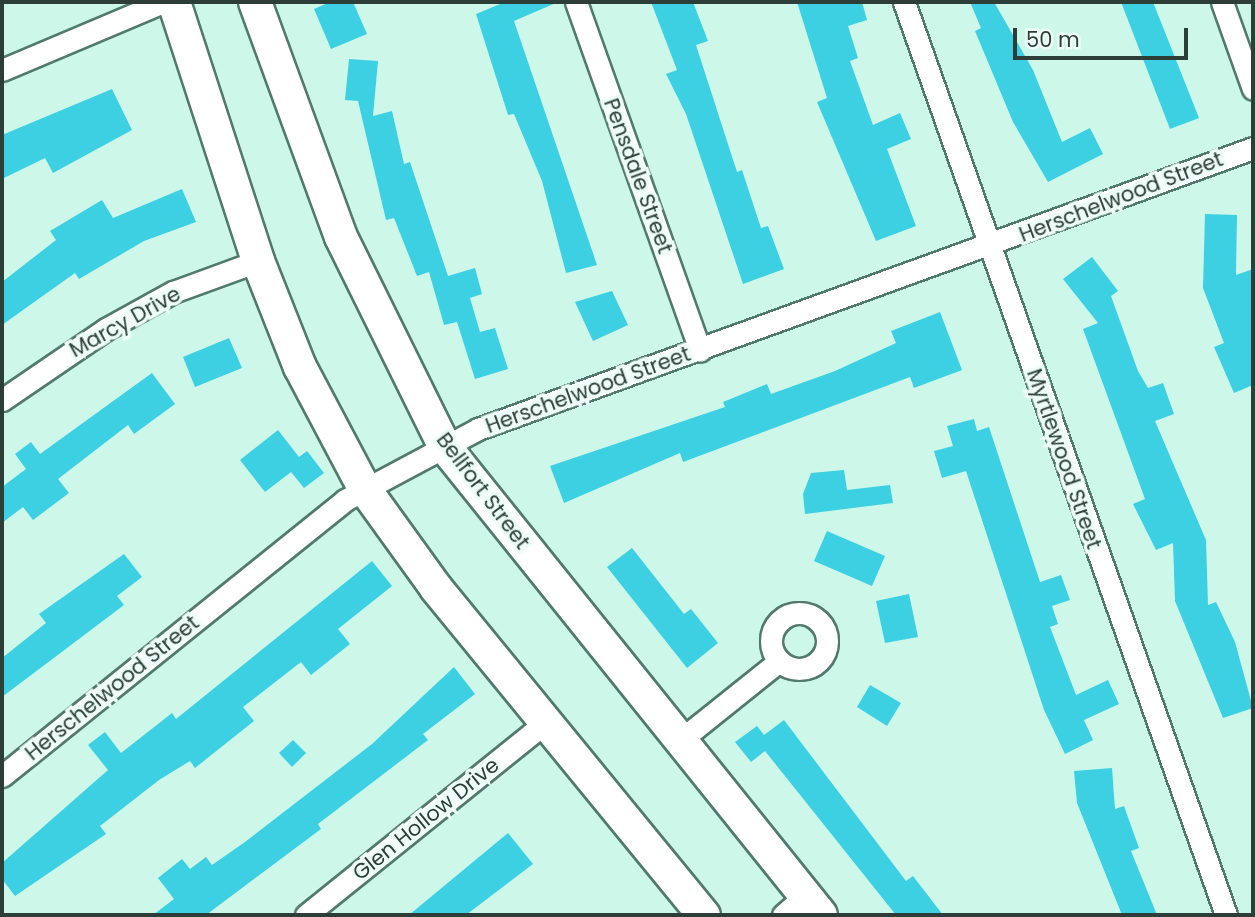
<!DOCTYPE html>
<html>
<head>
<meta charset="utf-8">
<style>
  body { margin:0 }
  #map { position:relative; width:1255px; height:917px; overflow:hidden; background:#cdf7e9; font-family:Poppins,sans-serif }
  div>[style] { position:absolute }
  .building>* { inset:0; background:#3cd0e2 }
  .roads { filter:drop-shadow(2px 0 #52796d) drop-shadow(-2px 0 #52796d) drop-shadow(0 2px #52796d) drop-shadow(0 -2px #52796d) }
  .street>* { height:21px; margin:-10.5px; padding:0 10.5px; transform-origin:10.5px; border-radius:10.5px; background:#fff }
  .street>.ring { margin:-10.5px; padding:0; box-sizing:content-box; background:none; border:21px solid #fff; border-radius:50% }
  .secondary>* { height:32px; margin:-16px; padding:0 16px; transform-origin:16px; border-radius:16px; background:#fff }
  span { translate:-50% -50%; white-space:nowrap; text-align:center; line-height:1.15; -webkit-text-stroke:7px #edfef8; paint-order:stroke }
  .street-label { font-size:21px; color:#2d3e38 }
  .frame { position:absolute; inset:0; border:4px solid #2d3e38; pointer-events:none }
  .scale { position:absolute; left:1013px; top:28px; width:175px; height:32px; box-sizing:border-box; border:4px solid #2d3e38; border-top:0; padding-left:9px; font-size:21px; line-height:24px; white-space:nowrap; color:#2d3e38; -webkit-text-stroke:5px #edfef8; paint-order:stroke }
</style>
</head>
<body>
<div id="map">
  <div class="building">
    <i style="clip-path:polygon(330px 2px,353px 2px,367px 34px,331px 49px,314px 9px)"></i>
    <i style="clip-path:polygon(505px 2px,558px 2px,514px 21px,597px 265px,566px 273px,542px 181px,514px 114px,508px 115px,476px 14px)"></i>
    <i style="clip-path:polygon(651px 2px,693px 2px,708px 41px,696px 45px,737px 172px,742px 170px,761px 228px,768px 226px,784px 269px,743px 284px,686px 114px,666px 74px,677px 70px)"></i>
    <i style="clip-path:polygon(797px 2px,862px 2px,867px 20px,848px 26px,858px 58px,850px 61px,873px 125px,900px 113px,911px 139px,887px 149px,916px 226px,876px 241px,817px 102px,827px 98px)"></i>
    <i style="clip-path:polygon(970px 2px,994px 2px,1033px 70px,1062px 142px,1090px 128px,1103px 154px,1048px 182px,1013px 122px,975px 31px,981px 28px)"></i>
    <i style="clip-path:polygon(1121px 2px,1153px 2px,1199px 118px,1170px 129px)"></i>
    <i style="clip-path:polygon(349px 59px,378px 61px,373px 116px,392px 111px,404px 164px,410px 162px,448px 276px,475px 268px,482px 294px,470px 298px,480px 332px,495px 328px,508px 369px,475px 379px,457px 322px,444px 325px,429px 272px,417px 276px,394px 218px,386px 220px,358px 101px,345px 100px)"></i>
    <i style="clip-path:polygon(112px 89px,132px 130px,53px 173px,45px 158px,2px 179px,2px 135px)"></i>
    <i style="clip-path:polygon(182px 189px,196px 222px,144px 241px,79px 279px,75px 273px,2px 325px,2px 282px,56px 240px,50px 231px,102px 200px,113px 218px)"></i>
    <i style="clip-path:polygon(1205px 214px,1237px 215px,1236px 275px,1253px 269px,1253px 385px,1234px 393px,1214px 347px,1224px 343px,1203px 288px)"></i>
    <i style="clip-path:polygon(1092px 257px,1118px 291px,1111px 296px,1138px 371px,1148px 388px,1163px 383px,1174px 414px,1155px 421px,1206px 540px,1208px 605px,1216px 602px,1235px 642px,1253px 708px,1223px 718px,1175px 601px,1173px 543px,1156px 550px,1133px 504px,1145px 499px,1083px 329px,1098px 323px,1063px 279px)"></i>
    <i style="clip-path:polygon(612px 291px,628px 325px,593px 341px,575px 302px)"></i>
    <i style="clip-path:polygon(940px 312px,962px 370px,914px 388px,910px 377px,683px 462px,680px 453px,564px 503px,550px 466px,725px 407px,723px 402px,767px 384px,771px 394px,835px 371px,896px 343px,891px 331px)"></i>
    <i style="clip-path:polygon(229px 338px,242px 368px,195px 387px,183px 357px)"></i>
    <i style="clip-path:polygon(152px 373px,175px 404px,134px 434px,128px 425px,58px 479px,69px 493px,33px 520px,23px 507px,2px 523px,2px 487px,26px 469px,15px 454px,31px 442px,40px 454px)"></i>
    <i style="clip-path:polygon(974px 419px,977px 431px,989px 427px,1040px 582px,1061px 575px,1070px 600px,1052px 606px,1058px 624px,1050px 627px,1076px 695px,1108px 680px,1119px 704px,1084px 720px,1093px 740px,1065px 754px,1044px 710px,966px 471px,942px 478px,934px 451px,953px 446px,947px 426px)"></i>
    <i style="clip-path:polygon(278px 430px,299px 457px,307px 451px,324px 473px,304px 488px,291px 472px,265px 492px,240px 460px)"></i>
    <i style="clip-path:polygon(844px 470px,847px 490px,890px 485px,893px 503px,805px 514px,803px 494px,811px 473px)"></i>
    <i style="clip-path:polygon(827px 531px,885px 556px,872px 586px,814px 561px)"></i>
    <i style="clip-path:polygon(632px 548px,684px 614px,691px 609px,718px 643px,687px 668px,607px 567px)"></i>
    <i style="clip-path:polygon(124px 554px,142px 577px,117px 596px,124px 605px,2px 697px,2px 658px,46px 623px,39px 614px)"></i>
    <i style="clip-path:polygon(372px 561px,392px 586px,338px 629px,350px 644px,311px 675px,301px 662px,243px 707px,254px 721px,195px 768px,190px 761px,159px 780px,100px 826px,106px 834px,15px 896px,2px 879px,2px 863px,108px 770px,88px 745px,105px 732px,121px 753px,172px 713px,176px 719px)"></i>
    <i style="clip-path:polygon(909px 594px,918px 637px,885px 643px,876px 601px)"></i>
    <i style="clip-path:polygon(454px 667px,475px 694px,423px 734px,428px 740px,318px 824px,321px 829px,206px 915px,153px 915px,174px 899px,158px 878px,182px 859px,190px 869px,206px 857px,212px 865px,245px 842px,372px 744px)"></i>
    <i style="clip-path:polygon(870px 685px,901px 703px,887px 726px,857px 707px)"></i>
    <i style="clip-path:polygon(784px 720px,906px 881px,913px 876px,943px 915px,896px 915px,765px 751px,751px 762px,735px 742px,757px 726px,764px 735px)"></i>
    <i style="clip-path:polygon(293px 740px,306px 753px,292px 767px,279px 753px)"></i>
    <i style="clip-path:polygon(1112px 768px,1115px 809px,1124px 806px,1139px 848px,1131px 851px,1157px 915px,1122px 915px,1077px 803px,1074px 771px)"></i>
    <i style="clip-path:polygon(508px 833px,533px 864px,466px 915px,409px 915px)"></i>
  </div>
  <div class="roads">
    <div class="street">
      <i style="left:576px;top:2px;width:370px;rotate:70.4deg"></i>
      <i style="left:904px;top:2px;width:968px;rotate:70.57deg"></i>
      <i style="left:1222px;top:2px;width:92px;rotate:70.4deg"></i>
      <i style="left:2px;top:70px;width:175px;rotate:-22.9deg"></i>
      <i style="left:2px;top:400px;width:126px;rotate:-34.3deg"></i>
      <i style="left:106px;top:329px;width:77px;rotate:-28.9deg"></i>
      <i style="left:173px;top:292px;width:90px;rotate:-20deg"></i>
      <i class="ring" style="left:771px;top:613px;width:35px;height:35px"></i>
      <i style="left:678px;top:742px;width:129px;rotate:-38.7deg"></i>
      <i style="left:2px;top:776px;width:440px;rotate:-38.8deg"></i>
      <i style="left:345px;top:500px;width:151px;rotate:-28.1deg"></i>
      <i style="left:478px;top:429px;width:824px;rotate:-19.93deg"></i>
      <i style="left:306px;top:915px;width:308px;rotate:-38.8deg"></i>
      <i style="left:783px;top:915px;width:29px;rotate:-41deg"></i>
    </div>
    <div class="secondary">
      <i style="left:174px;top:2px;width:272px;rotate:72deg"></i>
      <i style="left:258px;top:261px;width:114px;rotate:68.4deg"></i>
      <i style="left:300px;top:367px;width:137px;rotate:62.1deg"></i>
      <i style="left:364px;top:488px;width:123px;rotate:54.2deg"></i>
      <i style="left:436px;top:588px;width:423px;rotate:50.7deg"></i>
      <i style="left:255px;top:2px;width:250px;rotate:69.9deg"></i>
      <i style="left:341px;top:237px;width:234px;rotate:63.7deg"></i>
      <i style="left:445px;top:447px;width:600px;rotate:51.22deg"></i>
    </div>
  </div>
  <div class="street-label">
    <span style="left:638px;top:176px;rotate:70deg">Pensdale Street</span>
    <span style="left:1121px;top:197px;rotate:-21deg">Herschelwood Street</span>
    <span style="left:125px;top:322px;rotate:-29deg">Marcy Drive</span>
    <span style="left:588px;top:390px;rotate:-20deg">Herschelwood Street</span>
    <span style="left:1064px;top:459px;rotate:71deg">Myrtlewood Street</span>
    <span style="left:483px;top:491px;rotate:53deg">Bellfort Street</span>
    <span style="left:112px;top:688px;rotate:-39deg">Herschelwood Street</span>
    <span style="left:426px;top:819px;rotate:-39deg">Glen Hollow Drive</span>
  </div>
  <div class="frame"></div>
  <div class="scale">50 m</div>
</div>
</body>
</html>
